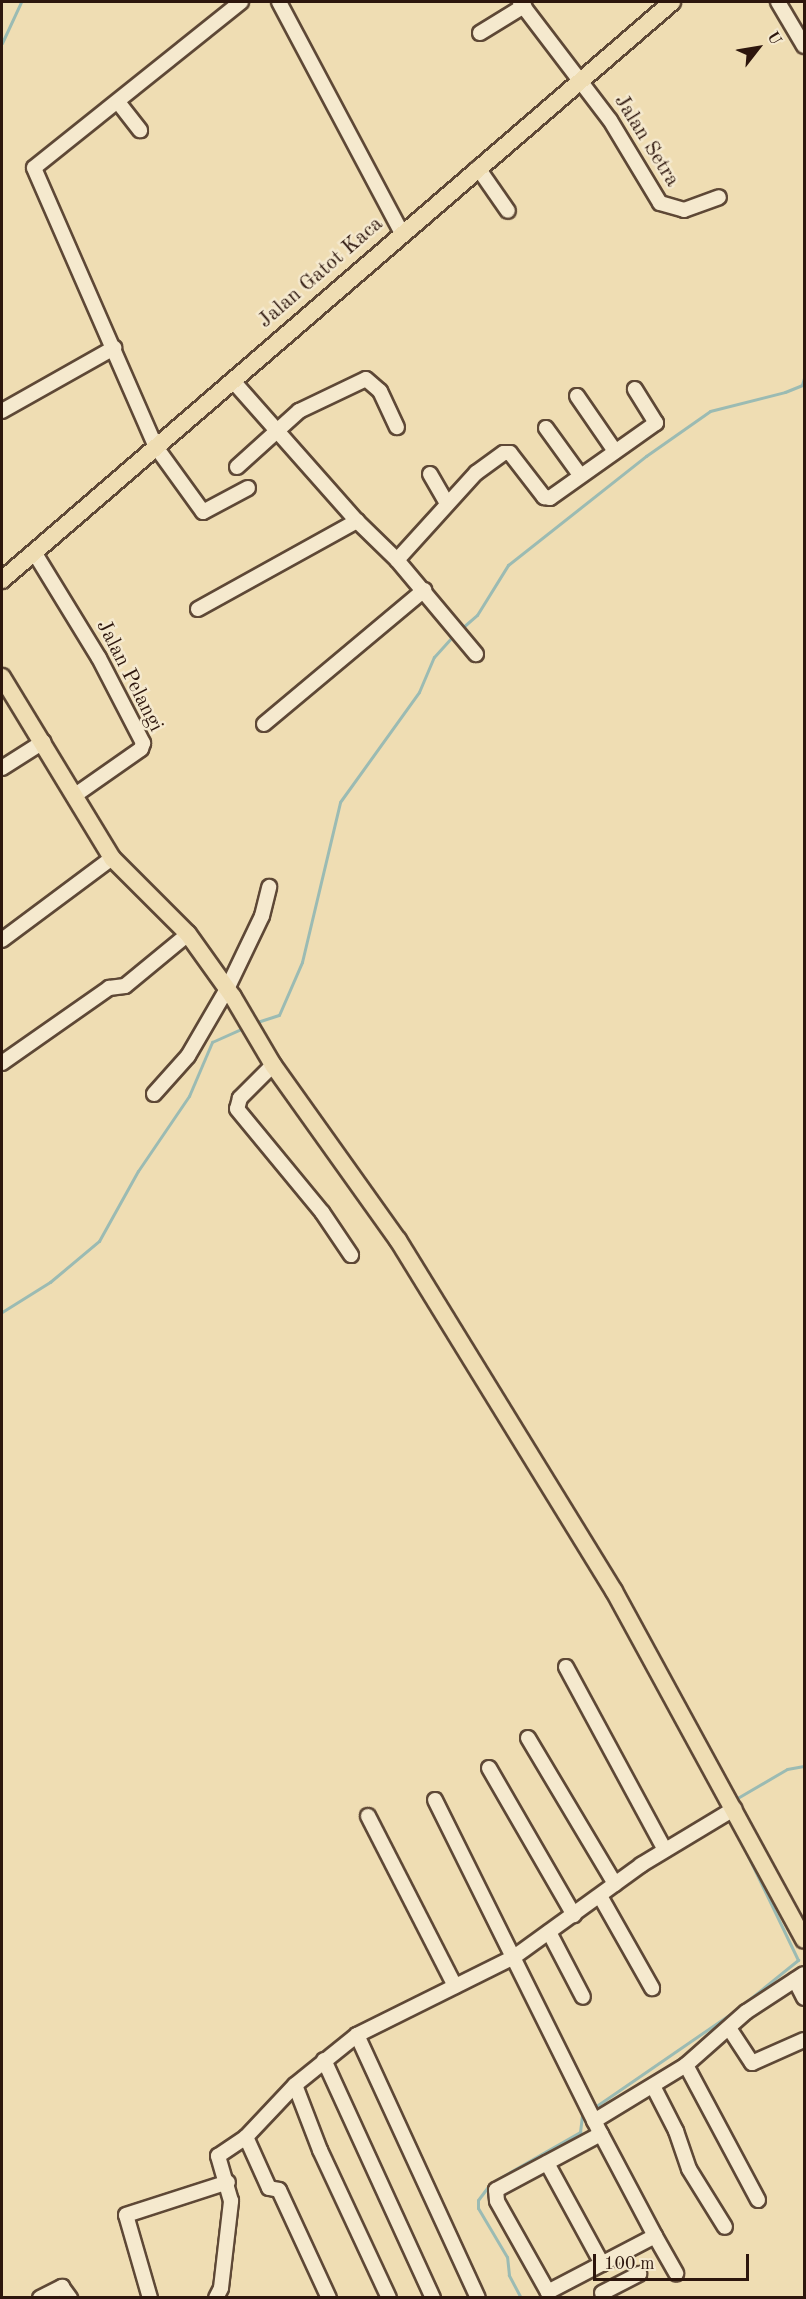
<!DOCTYPE html>
<html>
<head>
<meta charset="utf-8">
<style>
  body { margin:0 }
  #map { position:relative; width:806px; height:2299px; overflow:hidden; background:#efddb3; font-family:"Old Standard TT",serif }
  div>[style] { position:absolute }
  .stream>* { height:3px; margin:-1.5px; padding:0 1.5px; transform-origin:1.5px; border-radius:1.5px; background:#9bbbb3 }
  .roads { filter:drop-shadow(2px 0 #5e4836) drop-shadow(-2px 0 #5e4836) drop-shadow(0 2px #5e4836) drop-shadow(0 -2px #5e4836) }
  .minor>* { height:14px; margin:-7px; padding:0 7px; transform-origin:7px; border-radius:7px; background:#f5e9ce }
  .major>* { height:16px; margin:-8px; padding:0 8px; transform-origin:8px; border-radius:8px; background:#efddb3 }
  span { translate:-50% -50%; white-space:nowrap; text-align:center; line-height:1.15; -webkit-text-stroke:5px #f5e9ce; paint-order:stroke }
  .street-label { font-size:21px; color:#2d160d }
  .frame { position:absolute; inset:0; border:3px solid #2d160d; pointer-events:none }
  .north { position:absolute; left:728px; top:18px; width:60px; height:60px; -webkit-text-stroke:4px #f5e9ce; paint-order:stroke; rotate:59deg; font-size:16px; font-weight:700; line-height:24px; text-align:center; color:#2d160d }
  .north::after { content:''; display:block; margin:auto; width:21px; height:27px; background:#2d160d; clip-path:polygon(50% 0,100% 100%,50% 72%,0 100%) }
  .scale { position:absolute; left:593px; top:2254px; width:156px; height:27px; box-sizing:border-box; border:3px solid #2d160d; border-top:0; padding-left:8px; font-size:18px; line-height:21px; white-space:nowrap; color:#2d160d; -webkit-text-stroke:4px #f5e9ce; paint-order:stroke }
</style>
</head>
<body>
<div id="map">
  <div class="stream">
    <i style="left:2px;top:43px;width:45px;rotate:-65.1deg"></i>
    <i style="left:462px;top:628px;width:20px;rotate:-41deg"></i>
    <i style="left:477px;top:615px;width:59px;rotate:-58.2deg"></i>
    <i style="left:508px;top:565px;width:176px;rotate:-38.3deg"></i>
    <i style="left:646px;top:456px;width:78px;rotate:-35.1deg"></i>
    <i style="left:710px;top:411px;width:77px;rotate:-14.2deg"></i>
    <i style="left:785px;top:392px;width:18px;rotate:-22deg"></i>
    <i style="left:802px;top:385px;width:7px;rotate:-74deg"></i>
    <i style="left:254px;top:1023px;width:26px;rotate:-18deg"></i>
    <i style="left:279px;top:1015px;width:58px;rotate:-66.5deg"></i>
    <i style="left:302px;top:962px;width:164px;rotate:-76.6deg"></i>
    <i style="left:340px;top:802px;width:135px;rotate:-54.3deg"></i>
    <i style="left:419px;top:692px;width:38px;rotate:-67deg"></i>
    <i style="left:434px;top:657px;width:30px;rotate:-48deg"></i>
    <i style="left:2px;top:1312px;width:57px;rotate:-32deg"></i>
    <i style="left:50px;top:1282px;width:64px;rotate:-39.9deg"></i>
    <i style="left:99px;top:1241px;width:80px;rotate:-60.9deg"></i>
    <i style="left:138px;top:1171px;width:91px;rotate:-55.8deg"></i>
    <i style="left:189px;top:1096px;width:59px;rotate:-66.9deg"></i>
    <i style="left:212px;top:1042px;width:37px;rotate:-24deg"></i>
    <i style="left:734px;top:1800px;width:61px;rotate:-30.3deg"></i>
    <i style="left:787px;top:1769px;width:17px;rotate:-10deg"></i>
    <i style="left:592px;top:2109px;width:175px;rotate:-34.5deg"></i>
    <i style="left:736px;top:2010px;width:80px;rotate:-38.9deg"></i>
    <i style="left:798px;top:1960px;width:143px;rotate:-115.7deg"></i>
    <i style="left:521px;top:2298px;width:26px;rotate:-118deg"></i>
    <i style="left:509px;top:2275px;width:18px;rotate:-96deg"></i>
    <i style="left:507px;top:2257px;width:57px;rotate:-120.6deg"></i>
    <i style="left:478px;top:2208px;width:8px;rotate:-90deg"></i>
    <i style="left:478px;top:2200px;width:21px;rotate:-53deg"></i>
    <i style="left:491px;top:2183px;width:103px;rotate:-29.8deg"></i>
    <i style="left:580px;top:2132px;width:16px;rotate:-83deg"></i>
    <i style="left:582px;top:2116px;width:5px;rotate:-37deg"></i>
  </div>
  <div class="roads">
    <div class="minor">
      <i style="left:241px;top:2px;width:265px;rotate:141.3deg"></i>
      <i style="left:34px;top:168px;width:305px;rotate:66.4deg"></i>
      <i style="left:156px;top:447px;width:80px;rotate:54.1deg"></i>
      <i style="left:203px;top:512px;width:51px;rotate:-28.1deg"></i>
      <i style="left:279px;top:2px;width:262px;rotate:62deg"></i>
      <i style="left:520px;top:2px;width:148px;rotate:52.7deg"></i>
      <i style="left:610px;top:120px;width:97px;rotate:58.9deg"></i>
      <i style="left:660px;top:203px;width:25px;rotate:16deg"></i>
      <i style="left:684px;top:210px;width:37px;rotate:-20deg"></i>
      <i style="left:778px;top:2px;width:51px;rotate:59.4deg"></i>
      <i style="left:480px;top:33px;width:52px;rotate:-31.5deg"></i>
      <i style="left:118px;top:102px;width:36px;rotate:52deg"></i>
      <i style="left:478px;top:168px;width:52px;rotate:55.1deg"></i>
      <i style="left:233px;top:381px;width:187px;rotate:48.5deg"></i>
      <i style="left:357px;top:521px;width:56px;rotate:44.3deg"></i>
      <i style="left:397px;top:560px;width:123px;rotate:50deg"></i>
      <i style="left:577px;top:396px;width:67px;rotate:55.4deg"></i>
      <i style="left:2px;top:411px;width:129px;rotate:-29.4deg"></i>
      <i style="left:546px;top:428px;width:58px;rotate:54.1deg"></i>
      <i style="left:237px;top:467px;width:84px;rotate:-42.1deg"></i>
      <i style="left:299px;top:411px;width:74px;rotate:-25.5deg"></i>
      <i style="left:366px;top:379px;width:18px;rotate:41deg"></i>
      <i style="left:380px;top:391px;width:40px;rotate:65deg"></i>
      <i style="left:430px;top:474px;width:34px;rotate:60deg"></i>
      <i style="left:34px;top:552px;width:124px;rotate:58.5deg"></i>
      <i style="left:99px;top:658px;width:96px;rotate:62.6deg"></i>
      <i style="left:143px;top:743px;width:6px;rotate:108deg"></i>
      <i style="left:141px;top:749px;width:82px;rotate:145deg"></i>
      <i style="left:397px;top:560px;width:118px;rotate:-47.8deg"></i>
      <i style="left:476px;top:473px;width:34px;rotate:-36deg"></i>
      <i style="left:504px;top:453px;width:6px"></i>
      <i style="left:510px;top:453px;width:56px;rotate:52.3deg"></i>
      <i style="left:544px;top:497px;width:6px;rotate:9deg"></i>
      <i style="left:550px;top:498px;width:130px;rotate:-35.3deg"></i>
      <i style="left:656px;top:423px;width:40px;rotate:-122deg"></i>
      <i style="left:198px;top:609px;width:182px;rotate:-29deg"></i>
      <i style="left:264px;top:724px;width:209px;rotate:-39.9deg"></i>
      <i style="left:2px;top:768px;width:49px;rotate:-32.4deg"></i>
      <i style="left:2px;top:940px;width:137px;rotate:-36.7deg"></i>
      <i style="left:2px;top:1063px;width:131px;rotate:-35deg"></i>
      <i style="left:109px;top:988px;width:16px;rotate:-7deg"></i>
      <i style="left:125px;top:986px;width:82px;rotate:-39.5deg"></i>
      <i style="left:273px;top:1065px;width:47px;rotate:135deg"></i>
      <i style="left:240px;top:1098px;width:11px;rotate:105deg"></i>
      <i style="left:237px;top:1109px;width:134px;rotate:50.5deg"></i>
      <i style="left:322px;top:1212px;width:52px;rotate:56deg"></i>
      <i style="left:154px;top:1094px;width:51px;rotate:-48.2deg"></i>
      <i style="left:188px;top:1056px;width:78px;rotate:-59.8deg"></i>
      <i style="left:227px;top:989px;width:81px;rotate:-64.4deg"></i>
      <i style="left:262px;top:916px;width:30px;rotate:-76deg"></i>
      <i style="left:566px;top:1667px;width:208px;rotate:61.6deg"></i>
      <i style="left:528px;top:1738px;width:170px;rotate:59.2deg"></i>
      <i style="left:489px;top:1768px;width:170px;rotate:60deg"></i>
      <i style="left:435px;top:1800px;width:373px;rotate:63.6deg"></i>
      <i style="left:601px;top:2134px;width:115px;rotate:62.1deg"></i>
      <i style="left:655px;top:2236px;width:121px;rotate:152.4deg"></i>
      <i style="left:548px;top:2292px;width:104px;rotate:-119.3deg"></i>
      <i style="left:497px;top:2201px;width:11px;rotate:-95deg"></i>
      <i style="left:496px;top:2190px;width:119px;rotate:-28.1deg"></i>
      <i style="left:368px;top:1816px;width:191px;rotate:62.9deg"></i>
      <i style="left:600px;top:1896px;width:106px;rotate:60.5deg"></i>
      <i style="left:549px;top:1932px;width:73px;rotate:62.4deg"></i>
      <i style="left:795px;top:1980px;width:20px;rotate:63deg"></i>
      <i style="left:729px;top:2028px;width:42px;rotate:56.7deg"></i>
      <i style="left:752px;top:2063px;width:57px;rotate:-23.9deg"></i>
      <i style="left:357px;top:2035px;width:289px;rotate:65.3deg"></i>
      <i style="left:324px;top:2060px;width:262px;rotate:65.4deg"></i>
      <i style="left:686px;top:2065px;width:153px;rotate:61.9deg"></i>
      <i style="left:295px;top:2085px;width:70px;rotate:69deg"></i>
      <i style="left:320px;top:2150px;width:163px;rotate:65deg"></i>
      <i style="left:653px;top:2086px;width:51px;rotate:62.9deg"></i>
      <i style="left:676px;top:2131px;width:40px;rotate:71.1deg"></i>
      <i style="left:689px;top:2169px;width:68px;rotate:58.2deg"></i>
      <i style="left:594px;top:2121px;width:108px;rotate:-31.3deg"></i>
      <i style="left:686px;top:2065px;width:80px;rotate:-41.5deg"></i>
      <i style="left:746px;top:2012px;width:69px;rotate:-33.2deg"></i>
      <i style="left:246px;top:2137px;width:56px;rotate:65.7deg"></i>
      <i style="left:269px;top:2188px;width:10px;rotate:11deg"></i>
      <i style="left:279px;top:2190px;width:119px;rotate:65.2deg"></i>
      <i style="left:547px;top:2163px;width:115px;rotate:61.4deg"></i>
      <i style="left:655px;top:2236px;width:43px;rotate:60.4deg"></i>
      <i style="left:602px;top:2293px;width:42px;rotate:-27.2deg"></i>
      <i style="left:40px;top:2298px;width:25px;rotate:-27deg"></i>
      <i style="left:62px;top:2287px;width:14px;rotate:54deg"></i>
      <i style="left:150px;top:2298px;width:86px;rotate:-106.1deg"></i>
      <i style="left:126px;top:2215px;width:107px;rotate:-17.9deg"></i>
      <i style="left:216px;top:2298px;width:11px;rotate:-63deg"></i>
      <i style="left:221px;top:2288px;width:88px;rotate:-83.4deg"></i>
      <i style="left:231px;top:2201px;width:47px;rotate:-106.1deg"></i>
      <i style="left:218px;top:2156px;width:34px;rotate:-34deg"></i>
      <i style="left:246px;top:2137px;width:71px;rotate:-46.7deg"></i>
      <i style="left:295px;top:2085px;width:80px;rotate:-38.9deg"></i>
      <i style="left:357px;top:2035px;width:175px;rotate:-26.4deg"></i>
      <i style="left:514px;top:1957px;width:157px;rotate:-35.9deg"></i>
      <i style="left:641px;top:1865px;width:109px;rotate:-31.1deg"></i>
    </div>
    <div class="major">
      <i style="left:2px;top:580px;width:885px;rotate:-40.78deg"></i>
      <i style="left:2px;top:677px;width:212px;rotate:58.7deg"></i>
      <i style="left:112px;top:858px;width:107px;rotate:45deg"></i>
      <i style="left:188px;top:934px;width:77px;rotate:54.5deg"></i>
      <i style="left:233px;top:997px;width:79px;rotate:59.5deg"></i>
      <i style="left:273px;top:1065px;width:215px;rotate:54.5deg"></i>
      <i style="left:398px;top:1240px;width:412px;rotate:58.4deg"></i>
      <i style="left:614px;top:1591px;width:397px;rotate:61.4deg"></i>
    </div>
  </div>
  <div class="street-label">
    <span style="left:646px;top:141px;rotate:58deg">Jalan Setra</span>
    <span style="left:321px;top:273px;rotate:-41deg">Jalan Gatot Kaca</span>
    <span style="left:129px;top:676px;rotate:63deg">Jalan Pelangi</span>
  </div>
  <div class="frame"></div>
  <div class="north">U</div>
  <div class="scale">100 m</div>
</div>
</body>
</html>
